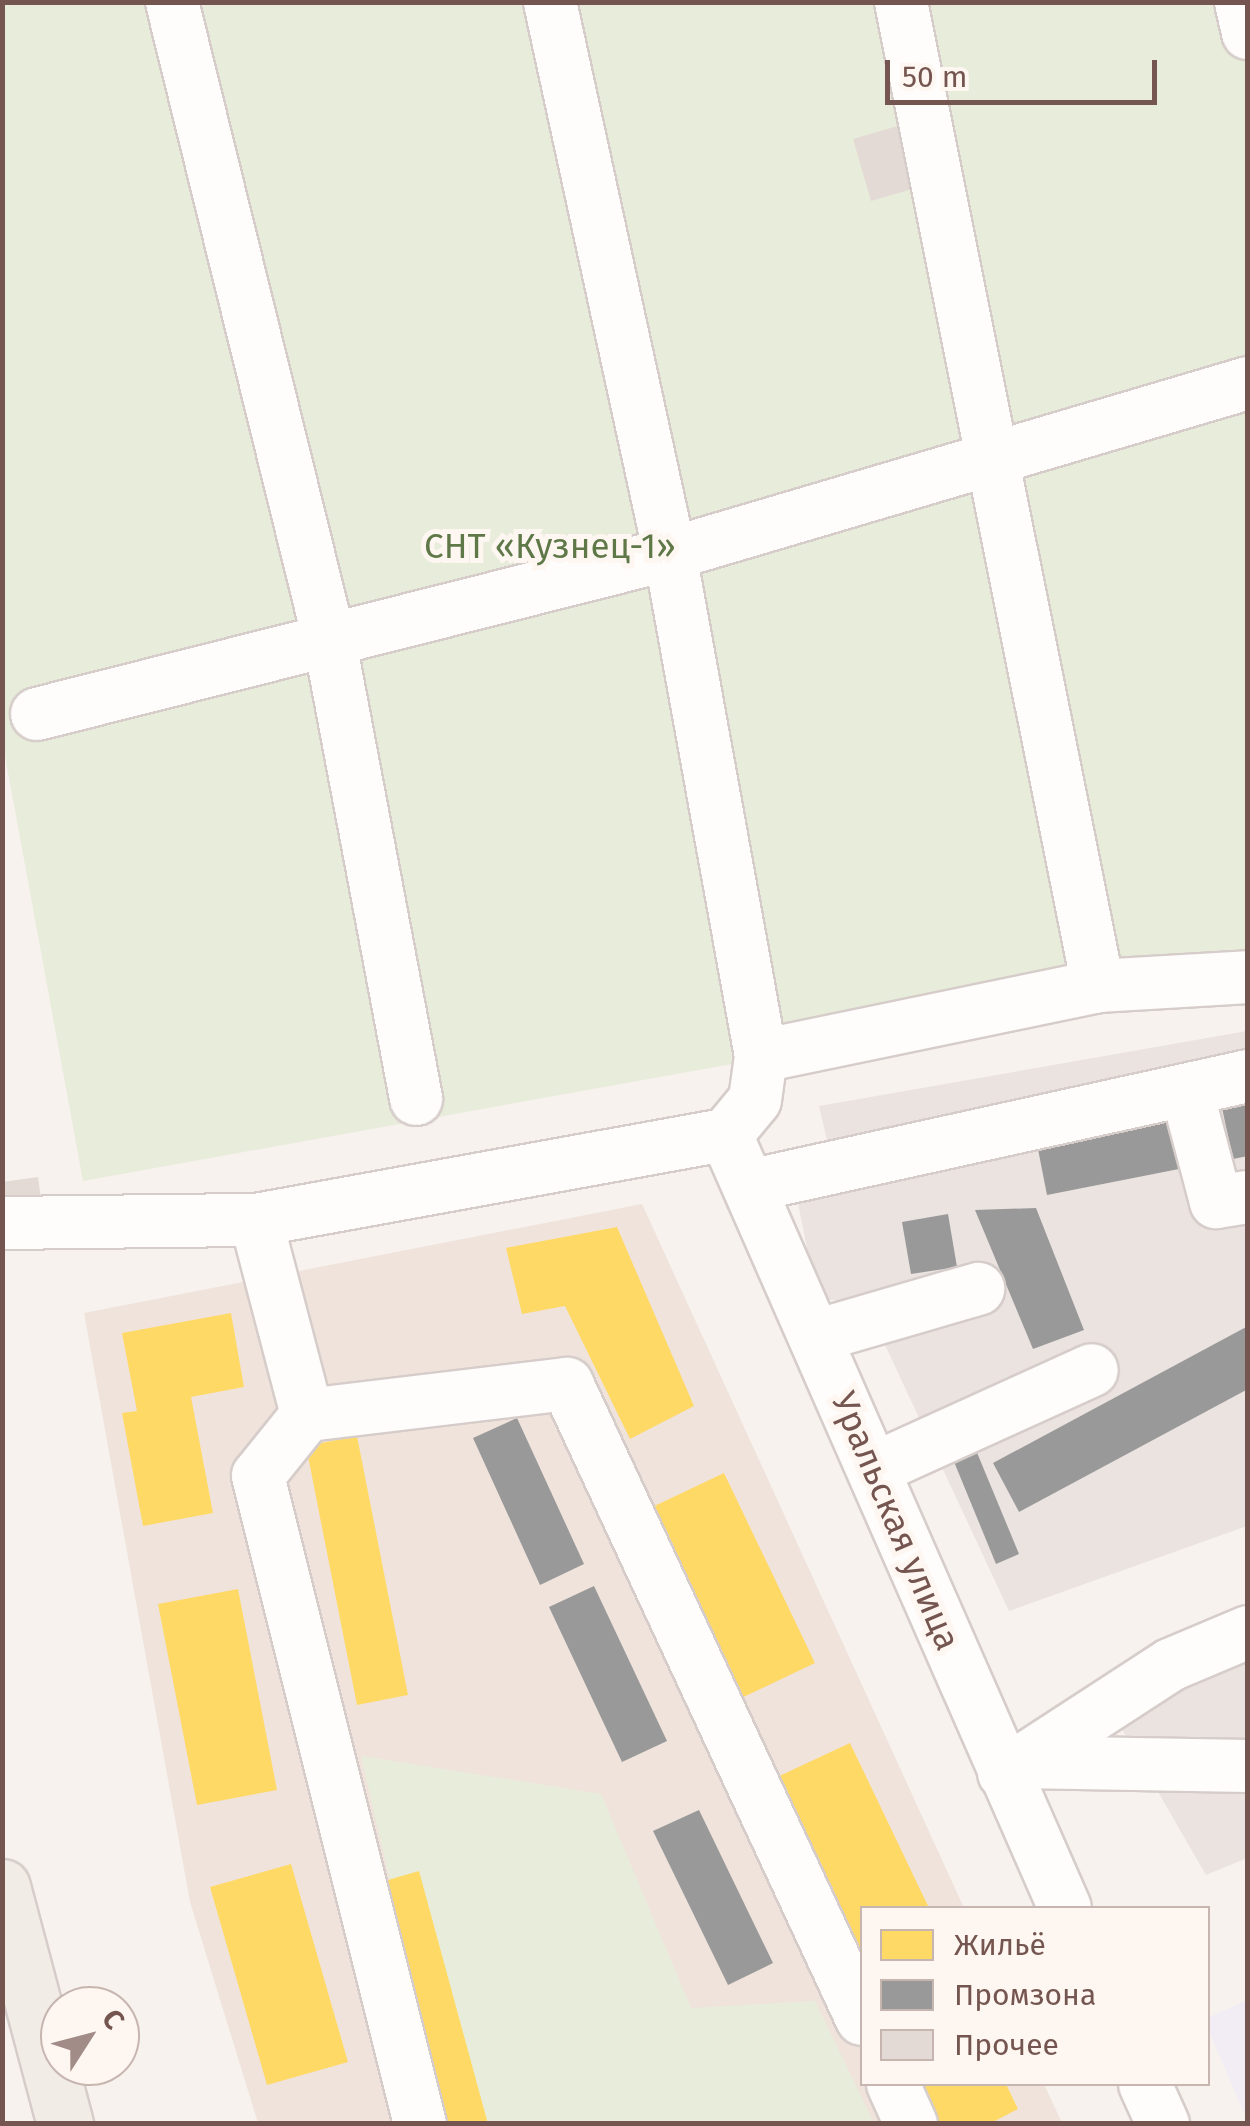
<!DOCTYPE html>
<html>
<head>
<meta charset="utf-8">
<style>
  body { margin:0 }
  #map { position:relative; width:1250px; height:2126px; overflow:hidden; background:#f7f2ee; font-family:"Fira Sans",sans-serif }
  div>[style] { position:absolute }
  .residential>* { inset:0; background:#efe3dc }
  .industrial>* { inset:0; background:#ebe3e0 }
  .education>* { inset:0; background:#f2ecf4 }
  .green>* { inset:0; background:#e8ecda }
  .homes>* { inset:0; background:#ffd966 }
  .industry>* { inset:0; background:#999 }
  .building>* { inset:0; background:#e3dad6 }
  .roads { filter:drop-shadow(2px 0 #d6cdca) drop-shadow(-2px 0 #d6cdca) drop-shadow(0 2px #d6cdca) drop-shadow(0 -2px #d6cdca) }
  .minor>* { height:52px; margin:-26px; padding:0 26px; transform-origin:26px; border-radius:26px; background:#fefdfc }
  .major>* { height:55px; margin:-27.5px; padding:0 27.5px; transform-origin:27.5px; border-radius:27.5px; background:#f2ece7 }
  span { translate:-50% -50%; white-space:nowrap; text-align:center; line-height:1.15; -webkit-text-stroke:10px #fef6f1; paint-order:stroke }
  .park-label { font-size:35px; color:#5f7848 }
  .street-label { font-size:35px; color:#74554f }
  .frame { position:absolute; inset:0; border:5px solid #74554f; pointer-events:none }
  .legend { position:absolute; left:860px; top:1906px; width:350px; height:180px; box-sizing:border-box; background:#fef6f1; border:2px solid #c7b6b0; margin:0; padding:12px 18px; list-style:none; font-size:30px; color:#74554f }
  .legend li { display:flex; align-items:center; gap:20px; height:50px }
  .legend b { width:50px; border:2px solid #c7b6b0 }
  .north { position:absolute; left:40px; top:1986px; width:100px; height:100px; box-sizing:border-box; background:#fef6f1; border:2px solid #c7b6b0; border-radius:50%; rotate:54deg; font-size:28px; font-weight:700; line-height:40px; text-align:center; color:#74554f }
  .north::after { content:''; display:block; margin:auto; width:35px; height:45px; background:#a28c87; clip-path:polygon(50% 0,100% 100%,50% 72%,0 100%) }
  .scale { position:absolute; left:885px; top:60px; width:272px; height:45px; box-sizing:border-box; border:5px solid #74554f; border-top:0; padding-left:12px; font-size:30px; line-height:35px; white-space:nowrap; color:#74554f; -webkit-text-stroke:8px #fef6f1; paint-order:stroke }
</style>
</head>
<body>
<div id="map">
  <div class="residential">
    <i style="clip-path:polygon(642px 1204px,964px 1908px,862px 1908px,862px 2084px,1044px 2084px,1062px 2123px,258px 2123px,190px 1902px,84px 1313px)"></i>
  </div>
  <div class="industrial">
    <i style="clip-path:polygon(1247px 1031px,1247px 1526px,1009px 1611px,865px 1302px,817px 1299px,797px 1198px,840px 1195px,819px 1106px)"></i>
    <i style="clip-path:polygon(1247px 1658px,1247px 1858px,1206px 1875px,1116px 1719px)"></i>
  </div>
  <div class="education">
    <i style="clip-path:polygon(1247px 2000px,1247px 2120px,1208px 2029px,1208px 2018px)"></i>
  </div>
  <div class="green">
    <i style="clip-path:polygon(2px 3px,1247px 3px,1247px 971px,83px 1181px,3px 745px)"></i>
    <i style="clip-path:polygon(361px 1756px,601px 1794px,691px 2008px,815px 2001px,874px 2123px,446px 2123px)"></i>
  </div>
  <div class="homes">
    <i style="clip-path:polygon(617px 1227px,694px 1406px,630px 1439px,565px 1306px,522px 1314px,506px 1248px)"></i>
    <i style="clip-path:polygon(231px 1313px,244px 1387px,191px 1397px,213px 1513px,143px 1526px,122px 1413px,137px 1411px,122px 1333px)"></i>
    <i style="clip-path:polygon(357px 1436px,408px 1695px,357px 1705px,306px 1446px)"></i>
    <i style="clip-path:polygon(724px 1473px,815px 1663px,737px 1700px,646px 1510px)"></i>
    <i style="clip-path:polygon(238px 1589px,277px 1790px,197px 1805px,158px 1604px)"></i>
    <i style="clip-path:polygon(850px 1743px,929px 1908px,862px 1908px,862px 1964px,775px 1778px)"></i>
    <i style="clip-path:polygon(291px 1864px,348px 2062px,267px 2085px,210px 1887px)"></i>
    <i style="clip-path:polygon(419px 1871px,488px 2124px,448px 2124px,381px 1882px)"></i>
    <i style="clip-path:polygon(916px 2084px,1006px 2084px,1018px 2109px,989px 2124px,935px 2124px)"></i>
  </div>
  <div class="industry">
    <i style="clip-path:polygon(1248px 1102px,1248px 1156px,1233px 1159px,1222px 1108px)"></i>
    <i style="clip-path:polygon(1173px 1112px,1184px 1168px,1047px 1195px,1036px 1139px)"></i>
    <i style="clip-path:polygon(1036px 1208px,1084px 1330px,1033px 1349px,975px 1210px)"></i>
    <i style="clip-path:polygon(948px 1214px,957px 1267px,911px 1274px,902px 1222px)"></i>
    <i style="clip-path:polygon(1248px 1326px,1248px 1389px,1019px 1512px,993px 1463px)"></i>
    <i style="clip-path:polygon(517px 1418px,584px 1564px,540px 1585px,473px 1438px)"></i>
    <i style="clip-path:polygon(973px 1443px,1019px 1554px,996px 1564px,950px 1452px)"></i>
    <i style="clip-path:polygon(594px 1586px,667px 1741px,622px 1762px,549px 1607px)"></i>
    <i style="clip-path:polygon(699px 1810px,773px 1963px,728px 1985px,653px 1831px)"></i>
  </div>
  <div class="building">
    <i style="clip-path:polygon(901px 125px,919px 187px,871px 201px,853px 139px)"></i>
    <i style="clip-path:polygon(38px 1177px,43px 1213px,2px 1218px,2px 1182px)"></i>
  </div>
  <div class="roads">
    <div class="minor">
      <i style="left:172px;top:2px;width:660px;rotate:76.15deg"></i>
      <i style="left:330px;top:643px;width:464px;rotate:79.3deg"></i>
      <i style="left:550px;top:2px;width:565px;rotate:77.74deg"></i>
      <i style="left:670px;top:554px;width:510px;rotate:79.73deg"></i>
      <i style="left:901px;top:2px;width:1004px;rotate:78.68deg"></i>
      <i style="left:1241px;top:2px;width:32px;rotate:77deg"></i>
      <i style="left:37px;top:714px;width:653px;rotate:-14.19deg"></i>
      <i style="left:670px;top:554px;width:603px;rotate:-16.48deg"></i>
      <i style="left:1187px;top:1092px;width:114px;rotate:75.2deg"></i>
      <i style="left:1216px;top:1202px;width:32px;rotate:-9deg"></i>
      <i style="left:726px;top:1135px;width:844px;rotate:66.32deg"></i>
      <i style="left:749px;top:1186px;width:511px;rotate:-12.43deg"></i>
      <i style="left:256px;top:1220px;width:202px;rotate:75.3deg"></i>
      <i style="left:307px;top:1415px;width:78px;rotate:128.8deg"></i>
      <i style="left:258px;top:1476px;width:668px;rotate:75.96deg"></i>
      <i style="left:2px;top:1223px;width:254px;rotate:-0.7deg"></i>
      <i style="left:256px;top:1220px;width:478px;rotate:-10.3deg"></i>
      <i style="left:726px;top:1135px;width:45px;rotate:-50.4deg"></i>
      <i style="left:755px;top:1100px;width:44px;rotate:-82.2deg"></i>
      <i style="left:761px;top:1056px;width:344px;rotate:-11.7deg"></i>
      <i style="left:1098px;top:986px;width:150px;rotate:-3.4deg"></i>
      <i style="left:816px;top:1336px;width:169px;rotate:-16.2deg"></i>
      <i style="left:307px;top:1415px;width:262px;rotate:-6.8deg"></i>
      <i style="left:567px;top:1384px;width:700px;rotate:65.08deg"></i>
      <i style="left:874px;top:1469px;width:239px;rotate:-24.4deg"></i>
      <i style="left:1021px;top:1762px;width:227px;rotate:1deg"></i>
      <i style="left:1004px;top:1773px;width:198px;rotate:-33deg"></i>
      <i style="left:1170px;top:1665px;width:85px;rotate:-22.9deg"></i>
      <i style="left:893px;top:2084px;width:44px;rotate:65.8deg"></i>
      <i style="left:1145px;top:2084px;width:44px;rotate:65.8deg"></i>
    </div>
    <div class="major">
      <i style="left:2px;top:1887px;width:245px;rotate:75.1deg"></i>
    </div>
  </div>
  <div class="park-label">
    <span style="left:550px;top:546px">СНТ «Кузнец-1»</span>
  </div>
  <div class="street-label">
    <span style="left:896px;top:1521px;rotate:67deg">Уральская улица</span>
  </div>
  <div class="frame"></div>
  <ul class="legend">
  <li><b style="height:28px;background:#ffd966"></b>Жильё</li>
  <li><b style="height:28px;background:#999"></b>Промзона</li>
  <li><b style="height:28px;background:#e3dad6"></b>Прочее</li>
  </ul>
  <div class="north">С</div>
  <div class="scale">50 m</div>
</div>
</body>
</html>
